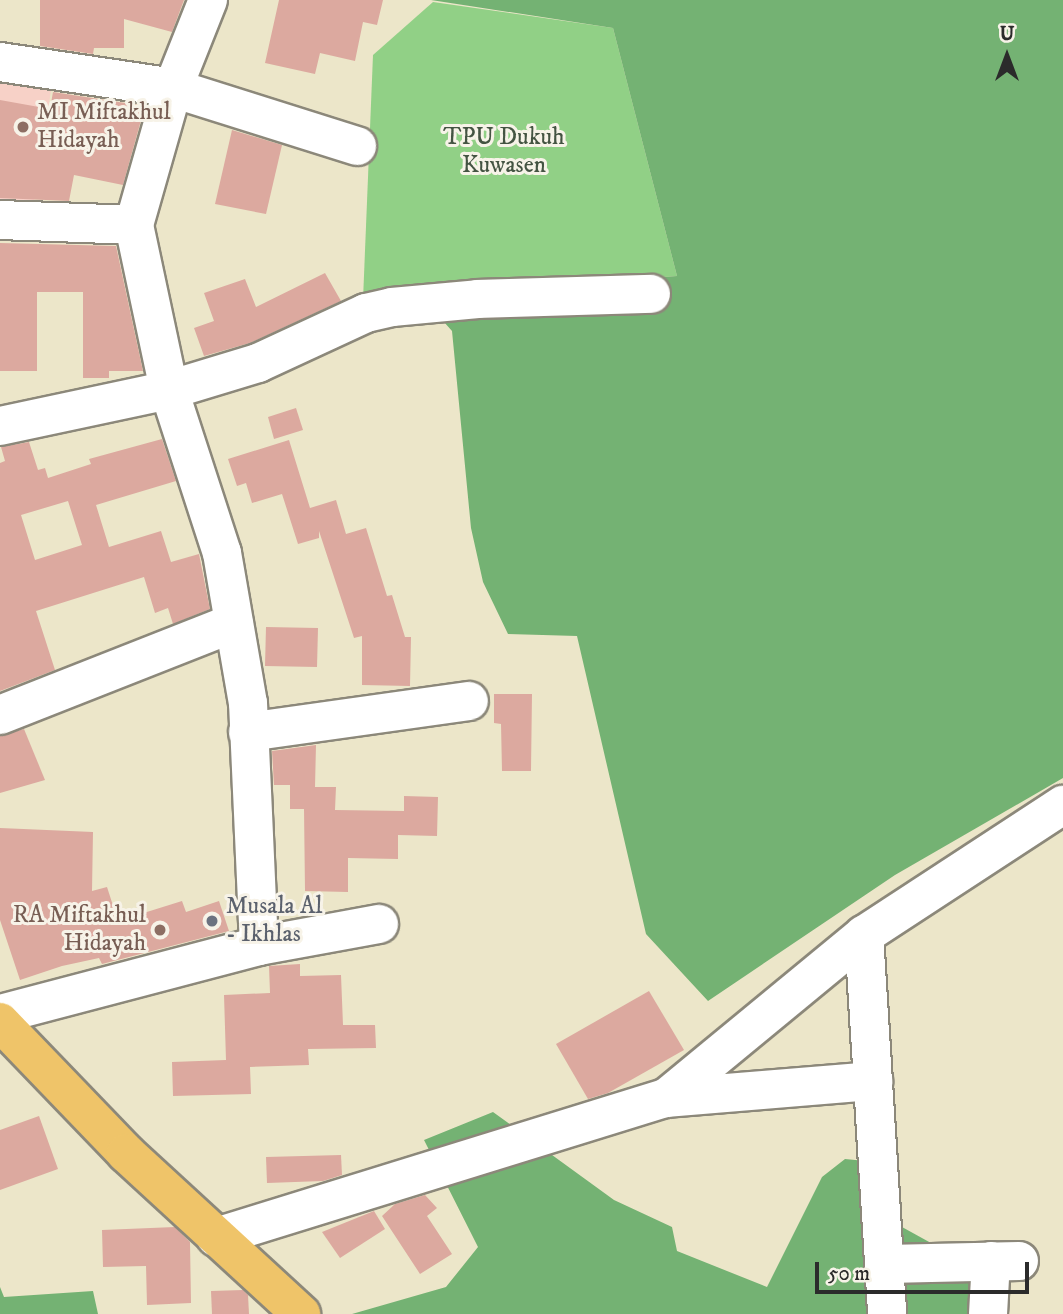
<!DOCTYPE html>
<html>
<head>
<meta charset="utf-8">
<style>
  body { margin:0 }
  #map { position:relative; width:1063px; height:1314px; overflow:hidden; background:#ece6c9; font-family:"IM FELL DW Pica",serif }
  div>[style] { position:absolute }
  .built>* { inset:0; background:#f7d1c7 }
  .green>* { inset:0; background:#91d086 }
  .forest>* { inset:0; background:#74b273 }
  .building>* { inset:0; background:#dca99f }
  .roads { filter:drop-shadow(2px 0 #8c887a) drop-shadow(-2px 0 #8c887a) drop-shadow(0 2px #8c887a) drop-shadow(0 -2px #8c887a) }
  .minor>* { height:38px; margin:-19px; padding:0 19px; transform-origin:19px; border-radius:19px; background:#fff }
  .major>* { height:38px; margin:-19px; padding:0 19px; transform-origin:19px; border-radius:19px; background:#efc469 }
  .dots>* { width:19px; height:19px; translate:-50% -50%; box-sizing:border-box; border:4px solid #f7f3e8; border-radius:50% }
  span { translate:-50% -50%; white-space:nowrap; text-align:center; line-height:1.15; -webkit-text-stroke:6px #f7f3e8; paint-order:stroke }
  .education-label { font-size:24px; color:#785e54 }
  .left { translate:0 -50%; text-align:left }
  .right { translate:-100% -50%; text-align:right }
  .park-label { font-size:24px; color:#445442 }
  .worship-label { font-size:24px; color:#5b616d }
  .north { position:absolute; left:972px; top:21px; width:70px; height:70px; -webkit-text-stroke:5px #f7f3e8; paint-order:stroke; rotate:0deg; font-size:19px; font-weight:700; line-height:28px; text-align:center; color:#2b2b2b }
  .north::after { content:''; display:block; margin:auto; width:24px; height:32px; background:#2b2b2b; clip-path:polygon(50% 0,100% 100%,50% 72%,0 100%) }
  .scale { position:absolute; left:815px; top:1262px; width:214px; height:32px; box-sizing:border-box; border:4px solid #2b2b2b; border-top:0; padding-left:9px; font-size:21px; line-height:24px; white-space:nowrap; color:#2b2b2b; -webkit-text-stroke:5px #f7f3e8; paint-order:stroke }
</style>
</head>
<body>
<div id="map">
  <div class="built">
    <i style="clip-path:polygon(0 65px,54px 70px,44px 137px,38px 147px,34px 204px,0 203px)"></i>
  </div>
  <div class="green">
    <i style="clip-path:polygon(433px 2px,613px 28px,677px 276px,363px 300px,373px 55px)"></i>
  </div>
  <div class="forest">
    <i style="clip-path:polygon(431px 0,1063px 0,1063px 778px,895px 875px,708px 1001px,646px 934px,577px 636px,508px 634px,483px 582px,471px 528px,452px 331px,444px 322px,443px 294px,677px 276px,613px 28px)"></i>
    <i style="clip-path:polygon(493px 1112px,614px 1200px,672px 1227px,677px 1251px,767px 1287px,822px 1177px,845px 1159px,886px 1163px,902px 1227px,931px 1243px,998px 1253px,1005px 1314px,352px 1314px,446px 1287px,478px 1247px,424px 1140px)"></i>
    <i style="clip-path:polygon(0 1287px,4px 1297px,93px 1291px,98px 1314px,0 1314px)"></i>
  </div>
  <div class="building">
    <i style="clip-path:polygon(40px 0,184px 0,172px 32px,124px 19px,124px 48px,94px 48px,93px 54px,40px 46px)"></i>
    <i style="clip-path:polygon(279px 0,383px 0,377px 25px,363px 22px,355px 61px,320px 53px,315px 74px,265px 63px)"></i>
    <i style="clip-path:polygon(53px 92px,145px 106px,123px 185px,74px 175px,69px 201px,0 198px,0 100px,50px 109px)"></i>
    <i style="clip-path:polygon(232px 130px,282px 145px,266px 214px,215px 204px)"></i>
    <i style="clip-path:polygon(0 243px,116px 246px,143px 371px,109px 371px,109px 378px,83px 378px,83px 292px,37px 292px,37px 371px,0 371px)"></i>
    <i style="clip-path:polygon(325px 273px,341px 301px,250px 343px,204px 356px,194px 328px,214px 321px,204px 293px,245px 279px,256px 307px)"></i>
    <i style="clip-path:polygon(296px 408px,303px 430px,274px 439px,268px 417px)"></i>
    <i style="clip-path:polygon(evenodd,162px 439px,176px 481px,96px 505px,109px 547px,161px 531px,171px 562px,199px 554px,210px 609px,173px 624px,168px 608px,155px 613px,144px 577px,36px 611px,55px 670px,0 691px,0 463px,5px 461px,1px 447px,29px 442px,38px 470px,45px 468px,48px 478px,91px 464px,89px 459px,162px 439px,68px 501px,82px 545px,35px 560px,21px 515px,68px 501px)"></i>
    <i style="clip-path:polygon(289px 440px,310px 508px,336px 500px,346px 534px,366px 528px,387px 596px,392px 595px,405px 637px,411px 637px,410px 686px,362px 685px,362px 636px,354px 638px,319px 531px,319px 538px,298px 544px,282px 494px,252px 503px,246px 483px,237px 486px,228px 459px)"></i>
    <i style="clip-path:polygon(266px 627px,318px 628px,317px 667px,265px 666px)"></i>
    <i style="clip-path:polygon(494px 694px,532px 694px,531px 771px,502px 771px,501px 724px,494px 723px)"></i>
    <i style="clip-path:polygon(24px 729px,45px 780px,0 793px,0 736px)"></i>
    <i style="clip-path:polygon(316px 745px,315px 787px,336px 787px,335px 810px,404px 811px,404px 796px,438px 797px,437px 836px,398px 835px,398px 859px,348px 858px,348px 892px,305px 891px,304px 809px,290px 809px,290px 785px,274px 785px,272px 751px)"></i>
    <i style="clip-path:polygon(0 828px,93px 832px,92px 891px,107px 887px,118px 921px,182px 901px,186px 912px,219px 901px,229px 931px,102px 964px,99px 958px,62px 966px,20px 980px,0 920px)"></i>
    <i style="clip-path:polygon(300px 964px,300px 976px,341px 975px,343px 1025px,375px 1025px,376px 1048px,308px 1049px,309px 1065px,250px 1067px,251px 1094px,173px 1096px,172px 1062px,226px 1060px,224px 995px,270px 993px,269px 966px)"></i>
    <i style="clip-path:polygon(649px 991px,684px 1050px,608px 1093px,588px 1099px,556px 1044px)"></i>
    <i style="clip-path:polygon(39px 1116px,58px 1169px,0 1190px,0 1130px)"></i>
    <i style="clip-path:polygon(341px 1155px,342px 1175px,323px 1181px,267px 1183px,266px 1157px)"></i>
    <i style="clip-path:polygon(425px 1195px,437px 1208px,427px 1216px,452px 1254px,420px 1274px,382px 1216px,395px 1204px)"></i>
    <i style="clip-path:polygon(374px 1211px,385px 1229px,340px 1258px,322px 1232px)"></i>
    <i style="clip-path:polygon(175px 1227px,190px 1242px,191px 1303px,147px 1305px,146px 1266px,103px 1267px,102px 1230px)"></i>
    <i style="clip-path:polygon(243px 1290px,248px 1295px,249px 1314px,212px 1314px,211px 1291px)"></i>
  </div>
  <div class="roads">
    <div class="minor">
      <i style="left:208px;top:0;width:95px;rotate:111.7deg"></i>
      <i style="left:173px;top:88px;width:142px;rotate:105.9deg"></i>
      <i style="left:134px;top:225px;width:169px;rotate:78deg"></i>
      <i style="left:169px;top:390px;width:171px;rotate:72deg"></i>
      <i style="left:222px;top:553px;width:152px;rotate:80.2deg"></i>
      <i style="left:248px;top:703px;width:243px;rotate:87.4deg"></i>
      <i style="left:0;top:62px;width:175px;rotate:8.5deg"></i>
      <i style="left:173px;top:88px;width:193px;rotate:17.5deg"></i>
      <i style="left:0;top:220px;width:134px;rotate:2.1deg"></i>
      <i style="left:0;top:426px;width:173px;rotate:-12deg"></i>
      <i style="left:169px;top:390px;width:93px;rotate:-16.9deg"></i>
      <i style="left:258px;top:363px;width:119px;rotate:-24.8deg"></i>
      <i style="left:366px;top:313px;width:27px;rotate:-13deg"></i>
      <i style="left:392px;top:307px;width:86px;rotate:-5.3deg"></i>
      <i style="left:478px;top:299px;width:173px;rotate:-1.7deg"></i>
      <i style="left:0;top:715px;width:251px;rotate:-21.5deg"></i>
      <i style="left:248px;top:732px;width:223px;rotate:-8deg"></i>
      <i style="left:864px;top:935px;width:380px;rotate:86.5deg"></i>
      <i style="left:0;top:1014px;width:268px;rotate:-14.7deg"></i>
      <i style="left:259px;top:946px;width:122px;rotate:-10.4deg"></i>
      <i style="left:666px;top:1098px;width:256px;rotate:-39.5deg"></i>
      <i style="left:864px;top:935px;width:238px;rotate:-33.2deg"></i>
      <i style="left:216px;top:1237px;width:471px;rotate:-17.2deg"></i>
      <i style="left:666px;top:1098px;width:208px;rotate:-4.7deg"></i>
      <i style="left:887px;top:1264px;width:132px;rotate:-1.3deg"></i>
      <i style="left:988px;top:1314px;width:53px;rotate:-86.8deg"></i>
    </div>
    <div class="major">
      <i style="left:0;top:1022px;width:182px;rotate:46.1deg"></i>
      <i style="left:126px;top:1153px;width:238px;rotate:42.6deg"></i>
    </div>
  </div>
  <div class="dots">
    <i style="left:23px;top:127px;background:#8d6e63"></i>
    <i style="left:212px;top:921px;background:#6b7280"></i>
    <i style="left:160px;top:930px;background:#8d6e63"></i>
  </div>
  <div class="education-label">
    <span class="left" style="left:37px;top:127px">MI Miftakhul<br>Hidayah</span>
    <span class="right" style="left:146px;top:930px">RA Miftakhul<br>Hidayah</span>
  </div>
  <div class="park-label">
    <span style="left:504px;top:152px">TPU Dukuh<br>Kuwasen</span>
  </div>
  <div class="worship-label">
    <span class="left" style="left:226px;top:921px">Musala Al<br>- Ikhlas</span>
  </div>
  <div class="north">U</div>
  <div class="scale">50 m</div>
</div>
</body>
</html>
